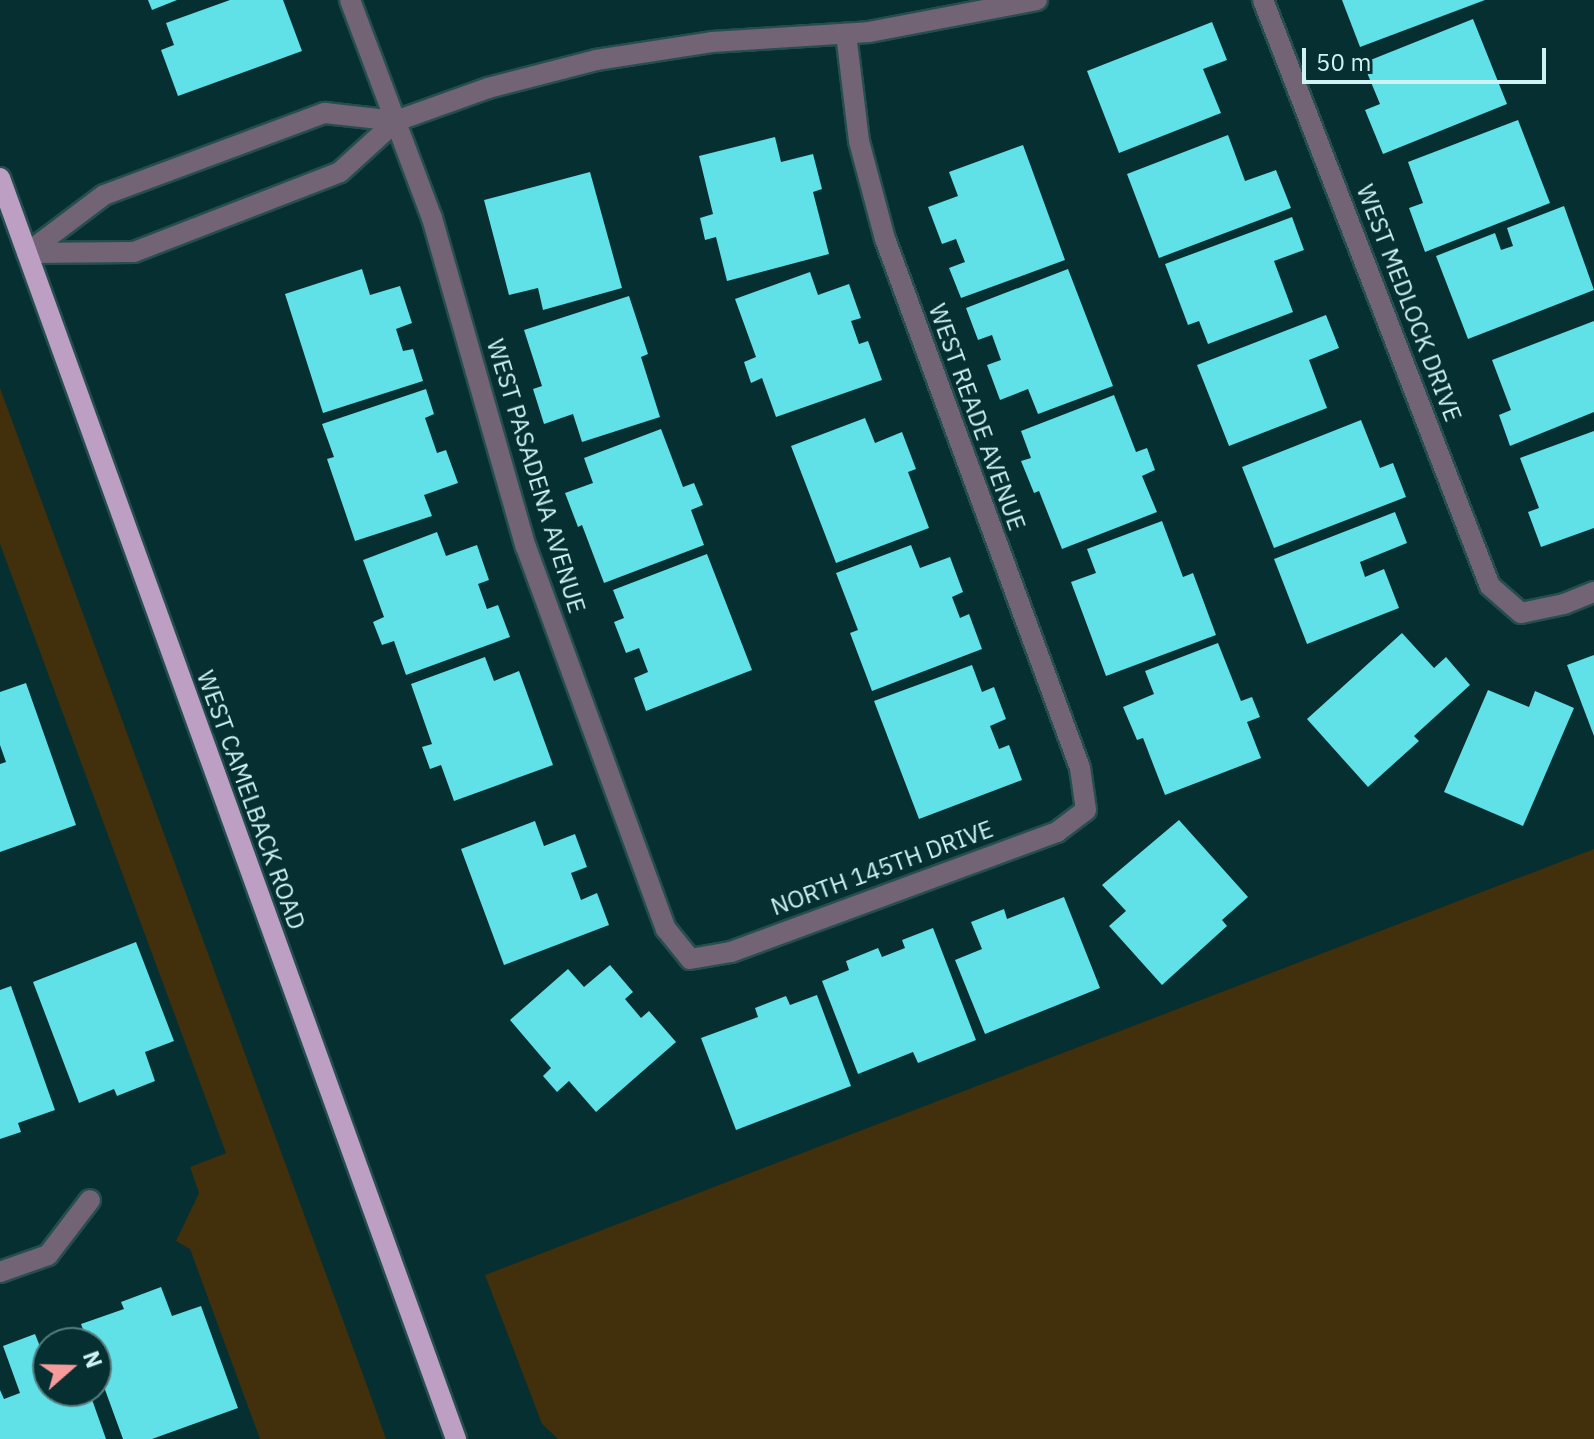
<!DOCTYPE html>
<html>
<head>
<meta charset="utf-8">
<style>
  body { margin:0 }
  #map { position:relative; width:1594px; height:1439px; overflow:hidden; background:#062f31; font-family:"IBM Plex Sans",sans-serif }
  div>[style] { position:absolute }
  .green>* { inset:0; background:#422f0b }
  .building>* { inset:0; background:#60e1e8 }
  .roads { filter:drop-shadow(2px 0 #264e50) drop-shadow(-2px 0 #264e50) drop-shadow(0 2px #264e50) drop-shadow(0 -2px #264e50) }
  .street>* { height:20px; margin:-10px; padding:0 10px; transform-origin:10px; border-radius:10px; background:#726475 }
  .primary>* { height:20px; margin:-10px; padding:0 10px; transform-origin:10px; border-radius:10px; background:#bc9fc3 }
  span { translate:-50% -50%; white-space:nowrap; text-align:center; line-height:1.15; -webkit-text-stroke:8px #062f31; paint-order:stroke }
  .street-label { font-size:24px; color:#cff2f3 }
  .north { position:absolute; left:32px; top:1327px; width:80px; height:80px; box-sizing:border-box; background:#062f31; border:2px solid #567d7f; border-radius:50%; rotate:70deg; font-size:22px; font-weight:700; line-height:32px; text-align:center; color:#cff2f3 }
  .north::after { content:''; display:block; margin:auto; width:28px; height:36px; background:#f59b9b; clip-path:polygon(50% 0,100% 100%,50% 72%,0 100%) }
  .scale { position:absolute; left:1302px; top:48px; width:244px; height:36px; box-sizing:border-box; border:4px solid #cff2f3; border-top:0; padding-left:10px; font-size:24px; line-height:28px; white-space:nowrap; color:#cff2f3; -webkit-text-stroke:6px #062f31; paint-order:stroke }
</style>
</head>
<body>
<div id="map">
  <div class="green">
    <i style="clip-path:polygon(0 388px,369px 1391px,386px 1439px,260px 1439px,190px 1249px,176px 1241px,199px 1193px,190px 1167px,226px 1153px,0 544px)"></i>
    <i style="clip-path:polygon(1594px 849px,1594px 1439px,558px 1439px,542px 1424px,485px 1275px)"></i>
  </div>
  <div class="building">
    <i style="clip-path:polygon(148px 0,177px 0,152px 10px)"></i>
    <i style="clip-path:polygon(230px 0,283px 0,302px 51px,178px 96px,161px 50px,174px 45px,166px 23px)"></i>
    <i style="clip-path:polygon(1342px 0,1485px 0,1360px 47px)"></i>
    <i style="clip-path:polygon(1473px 19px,1507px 104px,1383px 154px,1365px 110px,1380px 104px,1363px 63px)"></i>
    <i style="clip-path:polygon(1212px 22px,1227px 60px,1203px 69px,1221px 113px,1119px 153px,1087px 71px)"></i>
    <i style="clip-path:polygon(1518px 120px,1550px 203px,1425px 252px,1409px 208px,1423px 203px,1408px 162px)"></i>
    <i style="clip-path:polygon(1228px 135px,1245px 181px,1276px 170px,1291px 208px,1159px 258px,1127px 174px)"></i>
    <i style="clip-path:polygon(775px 137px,781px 162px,813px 154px,822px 189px,813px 192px,829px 254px,727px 281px,716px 237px,705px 240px,700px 218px,713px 214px,699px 156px)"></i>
    <i style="clip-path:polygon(1023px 145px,1065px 260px,961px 298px,949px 268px,965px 262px,956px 239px,942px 244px,928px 207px,958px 196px,949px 172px)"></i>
    <i style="clip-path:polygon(590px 172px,622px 288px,543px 310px,538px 288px,509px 295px,484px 200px)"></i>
    <i style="clip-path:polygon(1564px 206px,1594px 290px,1468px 339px,1436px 256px,1495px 233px,1501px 250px,1513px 246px,1507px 228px)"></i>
    <i style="clip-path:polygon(1292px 217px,1304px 250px,1274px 261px,1293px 312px,1208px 344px,1199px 321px,1188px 325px,1165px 264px)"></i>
    <i style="clip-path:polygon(362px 269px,370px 295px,400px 286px,412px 323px,396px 329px,403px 351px,413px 349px,423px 381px,323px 413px,285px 294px)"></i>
    <i style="clip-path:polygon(1068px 269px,1113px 386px,1038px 414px,1028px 389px,1000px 400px,987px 365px,1001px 360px,992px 335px,978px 340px,966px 308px)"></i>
    <i style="clip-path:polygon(810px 272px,818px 295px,849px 284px,861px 318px,851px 321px,859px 344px,868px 341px,882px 380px,776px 417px,762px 378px,751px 383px,744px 362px,756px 357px,735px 299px)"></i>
    <i style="clip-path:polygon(629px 296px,648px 354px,641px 357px,660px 417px,582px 442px,573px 414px,544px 424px,533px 389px,542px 386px,524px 330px)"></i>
    <i style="clip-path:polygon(1326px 315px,1339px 348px,1309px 360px,1327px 408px,1229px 446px,1197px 365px)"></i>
    <i style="clip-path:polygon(1594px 321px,1594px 412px,1510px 446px,1499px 415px,1511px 410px,1492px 360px)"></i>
    <i style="clip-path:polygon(426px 389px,434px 414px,425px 418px,437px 453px,446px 450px,458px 483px,424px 495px,432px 516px,355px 541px,327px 459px,334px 457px,322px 424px)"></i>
    <i style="clip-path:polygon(1114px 395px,1136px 452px,1147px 448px,1155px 470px,1142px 476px,1157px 512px,1062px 549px,1039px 491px,1034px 493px,1021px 461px,1031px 458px,1021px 431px)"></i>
    <i style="clip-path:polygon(865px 418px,875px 443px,902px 432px,916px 469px,908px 472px,929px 528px,836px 563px,791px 446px)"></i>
    <i style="clip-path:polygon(1361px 420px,1380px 468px,1393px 463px,1406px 497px,1274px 548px,1242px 467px)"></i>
    <i style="clip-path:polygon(661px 429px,683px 487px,694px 483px,703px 505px,691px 510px,704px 545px,604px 583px,582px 525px,578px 527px,565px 493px,593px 483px,584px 458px)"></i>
    <i style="clip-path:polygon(1594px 431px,1594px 528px,1541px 547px,1528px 512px,1539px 508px,1520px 458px)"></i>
    <i style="clip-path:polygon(1395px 512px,1407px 543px,1360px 562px,1365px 577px,1384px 569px,1399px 608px,1307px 644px,1274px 559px)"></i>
    <i style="clip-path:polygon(1162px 521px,1183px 577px,1193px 573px,1216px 635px,1106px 676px,1071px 582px,1096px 573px,1087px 549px)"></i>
    <i style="clip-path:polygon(437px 532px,446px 556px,477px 545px,489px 580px,478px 584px,487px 609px,498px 605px,510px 637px,406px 675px,394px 641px,382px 645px,373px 622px,384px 617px,363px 560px)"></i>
    <i style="clip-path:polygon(911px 545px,920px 568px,950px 557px,963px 592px,952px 597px,960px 618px,969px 614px,982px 649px,872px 691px,850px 633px,858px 630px,836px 573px)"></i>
    <i style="clip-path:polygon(707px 554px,752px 670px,646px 711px,634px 678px,648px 672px,639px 648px,626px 653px,614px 622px,624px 618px,613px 590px)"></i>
    <i style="clip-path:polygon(1402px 633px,1434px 668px,1446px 657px,1470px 685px,1414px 736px,1419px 741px,1368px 787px,1307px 719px)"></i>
    <i style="clip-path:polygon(1218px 643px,1241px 701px,1252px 697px,1260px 717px,1247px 722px,1261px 758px,1165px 795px,1143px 738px,1137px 740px,1123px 707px,1154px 694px,1145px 671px)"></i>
    <i style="clip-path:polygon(1594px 655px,1594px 736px,1567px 665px)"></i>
    <i style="clip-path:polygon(485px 657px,494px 681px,519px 671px,553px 765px,454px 801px,441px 765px,430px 769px,422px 747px,432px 744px,411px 684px)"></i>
    <i style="clip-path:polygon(972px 665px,982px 692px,994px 687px,1006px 719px,990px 726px,999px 749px,1009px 745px,1022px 780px,919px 819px,874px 701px)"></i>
    <i style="clip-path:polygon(26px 683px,76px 825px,0 852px,0 764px,6px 762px,0 745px,0 692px)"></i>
    <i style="clip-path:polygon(1488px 690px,1529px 707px,1535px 691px,1574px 708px,1523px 826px,1444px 792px)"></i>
    <i style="clip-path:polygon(1179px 820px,1248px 897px,1222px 920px,1227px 926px,1162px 985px,1109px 926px,1126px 911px,1102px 885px)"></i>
    <i style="clip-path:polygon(535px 821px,544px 846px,575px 834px,587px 867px,571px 873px,581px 900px,597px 893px,609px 925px,504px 965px,461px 849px)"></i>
    <i style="clip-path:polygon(1064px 897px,1100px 988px,985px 1034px,955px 960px,982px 949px,971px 922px,1004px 909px,1007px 919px)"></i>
    <i style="clip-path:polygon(933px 928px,976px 1040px,918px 1063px,913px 1052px,858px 1074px,822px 981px,849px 970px,846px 961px,878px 948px,882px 957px,905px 948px,902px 940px)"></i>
    <i style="clip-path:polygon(136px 942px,174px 1041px,145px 1052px,155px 1081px,117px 1096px,114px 1089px,79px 1103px,33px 982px)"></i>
    <i style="clip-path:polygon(610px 965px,633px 992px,625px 999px,641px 1018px,649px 1011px,676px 1042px,596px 1112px,569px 1081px,557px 1092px,543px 1076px,551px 1068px,510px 1020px,568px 969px,584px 987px)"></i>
    <i style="clip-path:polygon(11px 986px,55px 1110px,18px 1123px,21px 1132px,0 1139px,0 990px)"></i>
    <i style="clip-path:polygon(817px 995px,851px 1086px,736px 1130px,701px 1038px,758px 1017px,755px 1008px,786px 996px,790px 1005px)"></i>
    <i style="clip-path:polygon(161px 1287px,172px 1316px,201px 1306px,238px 1408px,152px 1439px,123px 1439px,96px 1365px,96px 1343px,88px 1343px,81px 1324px,124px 1309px,121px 1302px)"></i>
    <i style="clip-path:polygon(35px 1334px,43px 1354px,48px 1353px,48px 1391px,89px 1391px,106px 1439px,0 1439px,0 1390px,4px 1399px,20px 1393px,3px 1346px)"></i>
  </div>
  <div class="roads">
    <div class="street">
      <i style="left:350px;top:0;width:233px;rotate:69.4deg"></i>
      <i style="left:432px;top:218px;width:342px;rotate:74.1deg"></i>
      <i style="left:526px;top:547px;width:407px;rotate:69.9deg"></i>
      <i style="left:666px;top:929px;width:38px;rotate:51deg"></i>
      <i style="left:690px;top:959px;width:42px;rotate:-9.7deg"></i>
      <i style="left:731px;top:952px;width:347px;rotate:-20.2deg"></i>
      <i style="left:1057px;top:832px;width:36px;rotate:-37deg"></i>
      <i style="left:1086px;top:810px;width:42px;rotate:-98.1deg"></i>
      <i style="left:1080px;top:768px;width:564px;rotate:-110.23deg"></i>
      <i style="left:885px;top:239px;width:101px;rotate:-104.9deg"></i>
      <i style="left:859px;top:141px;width:108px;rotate:-96.9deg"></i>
      <i style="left:1263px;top:0;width:628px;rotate:68.83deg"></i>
      <i style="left:1490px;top:586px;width:41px;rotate:41.1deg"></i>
      <i style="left:1521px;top:613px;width:44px;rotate:-11.8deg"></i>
      <i style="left:1564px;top:604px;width:32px;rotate:-22deg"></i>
      <i style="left:27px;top:253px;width:107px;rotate:-0.5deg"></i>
      <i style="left:134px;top:252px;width:221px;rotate:-21.2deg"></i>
      <i style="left:340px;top:172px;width:76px;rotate:-42.3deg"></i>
      <i style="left:396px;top:121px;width:98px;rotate:-19.7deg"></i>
      <i style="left:488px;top:88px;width:112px;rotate:-14.5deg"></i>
      <i style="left:596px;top:60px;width:117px;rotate:-8.8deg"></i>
      <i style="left:712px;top:42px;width:157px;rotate:-3.6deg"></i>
      <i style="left:869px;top:32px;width:171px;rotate:-10.8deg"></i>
      <i style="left:27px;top:253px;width:96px;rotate:-37deg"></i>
      <i style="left:104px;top:195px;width:236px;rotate:-20.4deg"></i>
      <i style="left:325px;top:113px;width:71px;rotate:6.4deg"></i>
      <i style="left:0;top:1272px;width:51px;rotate:-19.5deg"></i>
      <i style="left:48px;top:1255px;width:69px;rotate:-52.6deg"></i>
    </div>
    <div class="primary">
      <i style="left:0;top:178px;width:1341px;rotate:70.12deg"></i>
    </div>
  </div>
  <div class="street-label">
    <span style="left:1409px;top:303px;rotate:69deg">WEST MEDLOCK DRIVE</span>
    <span style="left:977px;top:417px;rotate:70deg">WEST READE AVENUE</span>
    <span style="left:536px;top:476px;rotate:73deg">WEST PASADENA AVENUE</span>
    <span style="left:251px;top:800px;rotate:70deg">WEST CAMELBACK ROAD</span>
    <span style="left:882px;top:868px;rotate:-20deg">NORTH 145TH DRIVE</span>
  </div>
  <div class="north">N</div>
  <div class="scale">50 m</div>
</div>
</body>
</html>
